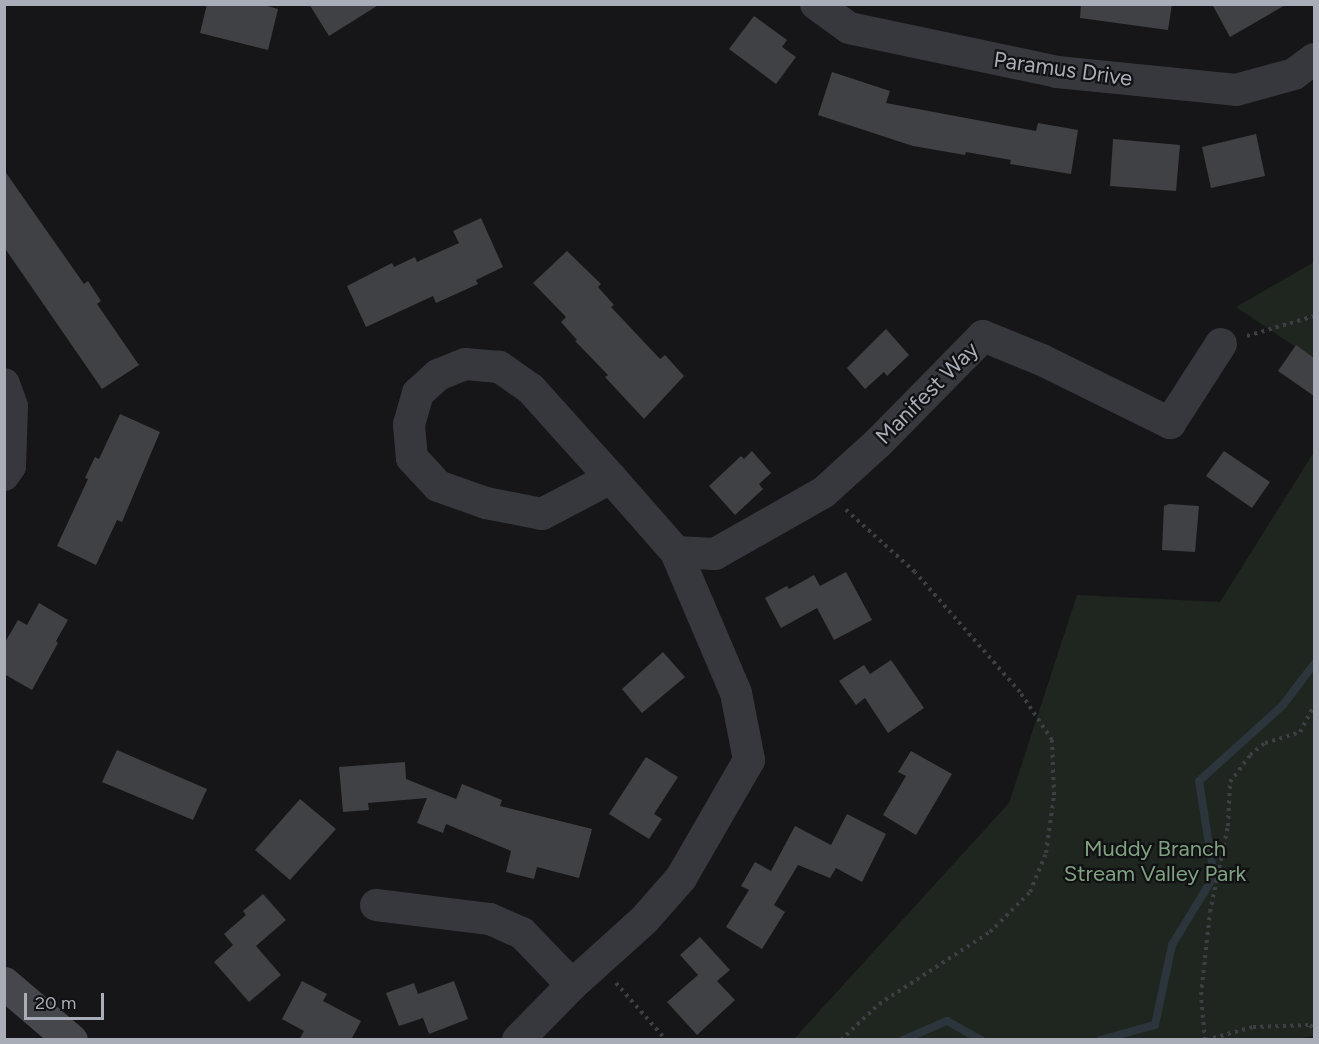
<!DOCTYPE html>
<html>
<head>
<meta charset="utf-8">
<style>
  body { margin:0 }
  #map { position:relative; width:1319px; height:1044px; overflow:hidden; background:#161618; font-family:Figtree,sans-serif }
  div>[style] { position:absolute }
  .green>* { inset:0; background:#1e261f }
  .stream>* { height:8px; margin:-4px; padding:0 4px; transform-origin:4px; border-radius:4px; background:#2c353c }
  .building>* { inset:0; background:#404145 }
  .path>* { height:4px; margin-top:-2px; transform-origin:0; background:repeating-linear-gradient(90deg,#3d3f44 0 3px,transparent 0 7.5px) }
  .minor>* { height:32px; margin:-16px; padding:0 16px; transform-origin:16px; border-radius:16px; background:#37383d }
  .secondary>* { height:33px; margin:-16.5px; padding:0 16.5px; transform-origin:16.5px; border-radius:16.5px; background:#45474d }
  span { translate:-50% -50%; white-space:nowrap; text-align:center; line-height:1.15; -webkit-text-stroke:4.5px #111113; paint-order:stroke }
  .street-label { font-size:22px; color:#a8adb8 }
  .park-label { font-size:22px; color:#7fa381 }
  .frame { position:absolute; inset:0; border:6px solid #a8adb8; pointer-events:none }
  .scale { position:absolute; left:24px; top:993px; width:80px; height:27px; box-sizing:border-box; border:3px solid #a8adb8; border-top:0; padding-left:8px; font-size:18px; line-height:21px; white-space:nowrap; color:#a8adb8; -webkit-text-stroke:4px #111113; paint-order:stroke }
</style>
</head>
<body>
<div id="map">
  <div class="green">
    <i style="clip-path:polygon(1314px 262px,1314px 359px,1236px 307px)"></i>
    <i style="clip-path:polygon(1314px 452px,1314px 1036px,1292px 1040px,794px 1039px,1009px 803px,1077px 595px,1220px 602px)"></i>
  </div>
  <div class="stream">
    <i style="left:903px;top:1040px;width:48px;rotate:-23.4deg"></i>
    <i style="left:947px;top:1021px;width:39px;rotate:29deg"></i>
    <i style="left:1100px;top:1040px;width:57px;rotate:-15.3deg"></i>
    <i style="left:1155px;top:1025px;width:82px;rotate:-78deg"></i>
    <i style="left:1172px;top:945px;width:81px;rotate:-58.7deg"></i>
    <i style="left:1214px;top:876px;width:96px;rotate:-99deg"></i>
    <i style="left:1199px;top:781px;width:113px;rotate:-42.1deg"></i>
    <i style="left:1283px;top:705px;width:51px;rotate:-52.9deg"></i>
  </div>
  <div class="building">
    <i style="clip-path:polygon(207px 4px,260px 4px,278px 9px,268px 50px,200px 33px)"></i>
    <i style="clip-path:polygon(309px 4px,380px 4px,329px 36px)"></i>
    <i style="clip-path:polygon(1081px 4px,1172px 4px,1168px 30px,1080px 18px)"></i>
    <i style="clip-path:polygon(1212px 4px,1287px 4px,1230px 37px)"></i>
    <i style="clip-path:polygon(754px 16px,787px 40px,782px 47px,796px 57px,776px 84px,729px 49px)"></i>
    <i style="clip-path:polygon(832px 72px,890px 91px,886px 103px,1036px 131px,1038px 123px,1078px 130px,1071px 174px,1010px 164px,1011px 160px,966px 152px,965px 155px,913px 146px,818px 115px)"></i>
    <i style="clip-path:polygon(1256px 134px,1265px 176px,1211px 188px,1202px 147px)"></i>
    <i style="clip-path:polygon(1113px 139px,1180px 145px,1176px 191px,1110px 186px)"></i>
    <i style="clip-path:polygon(4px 170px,84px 284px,88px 281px,101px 301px,97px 304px,139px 365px,102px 389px,4px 247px)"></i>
    <i style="clip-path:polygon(481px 218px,503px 267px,476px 280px,478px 284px,436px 303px,433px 296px,366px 327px,347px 286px,392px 263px,394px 267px,415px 257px,417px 262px,459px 243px,453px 231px)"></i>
    <i style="clip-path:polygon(567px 251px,601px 284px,598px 287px,614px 305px,611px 307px,660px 359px,665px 355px,684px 376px,644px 419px,605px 377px,608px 375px,575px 341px,577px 340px,561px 322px,566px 317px,533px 283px)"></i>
    <i style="clip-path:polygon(886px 329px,909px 355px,887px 376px,884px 372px,865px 389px,847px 368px)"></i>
    <i style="clip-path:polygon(1296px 345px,1314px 358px,1314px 396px,1278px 371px)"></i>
    <i style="clip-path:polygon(120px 414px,160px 432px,122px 522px,117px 520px,96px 565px,57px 546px,88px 479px,85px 478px,95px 457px,99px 459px)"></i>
    <i style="clip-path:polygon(752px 451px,771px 473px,759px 484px,763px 489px,735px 515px,709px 486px,741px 456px,744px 459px)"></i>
    <i style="clip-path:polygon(1224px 451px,1270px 482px,1252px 508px,1206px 476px)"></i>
    <i style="clip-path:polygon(1169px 504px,1199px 506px,1195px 552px,1162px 550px,1164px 506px)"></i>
    <i style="clip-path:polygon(846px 572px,872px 620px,834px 640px,817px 608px,781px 628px,765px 598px,787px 586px,789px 589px,814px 575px,820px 586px)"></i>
    <i style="clip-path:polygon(39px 603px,68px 620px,56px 641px,58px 643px,32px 690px,4px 674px,4px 644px,18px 620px,27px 625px)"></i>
    <i style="clip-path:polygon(663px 652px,685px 677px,642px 713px,622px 689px)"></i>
    <i style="clip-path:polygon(891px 660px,924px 708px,888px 733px,865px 698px,856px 705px,839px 681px,864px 665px,870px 674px)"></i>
    <i style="clip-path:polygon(117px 750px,207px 789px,193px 820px,102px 782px)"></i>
    <i style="clip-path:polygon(911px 751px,952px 774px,916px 835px,883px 815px,906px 776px,898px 772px)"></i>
    <i style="clip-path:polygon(646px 757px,678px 777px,654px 814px,662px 819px,649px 839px,609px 814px)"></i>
    <i style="clip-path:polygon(405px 762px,406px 779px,456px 799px,462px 784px,502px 800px,500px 806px,592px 829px,579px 878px,537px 867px,534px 879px,506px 872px,511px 851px,446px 824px,443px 833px,417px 823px,427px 798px,368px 803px,369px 810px,343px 812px,339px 767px)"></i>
    <i style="clip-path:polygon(300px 799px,336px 829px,290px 880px,255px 850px)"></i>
    <i style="clip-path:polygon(847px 814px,886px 834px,862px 882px,836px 868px,830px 878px,798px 865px,774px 905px,785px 912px,762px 949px,726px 927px,749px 890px,741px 886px,755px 862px,771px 871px,795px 826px,831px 845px)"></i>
    <i style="clip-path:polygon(263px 894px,286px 920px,256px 946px,281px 975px,249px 1002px,214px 962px,233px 945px,224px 934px,246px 915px,243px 911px)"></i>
    <i style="clip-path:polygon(700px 937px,730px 970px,717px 981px,735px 1000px,697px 1035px,667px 1002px,698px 975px,680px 955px)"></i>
    <i style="clip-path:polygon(302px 981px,327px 994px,323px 1001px,361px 1021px,351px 1040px,299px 1040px,304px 1031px,282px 1019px)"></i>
    <i style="clip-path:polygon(454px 981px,468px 1019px,429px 1034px,423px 1018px,399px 1026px,386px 993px,414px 983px,418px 994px)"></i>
  </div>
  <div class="path">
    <i style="left:1247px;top:336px;width:70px;rotate:-16.6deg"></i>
    <i style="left:616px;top:983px;width:76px;rotate:48.7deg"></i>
    <i style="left:841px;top:1040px;width:52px;rotate:-43.5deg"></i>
    <i style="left:879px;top:1004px;width:132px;rotate:-33deg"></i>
    <i style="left:990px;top:932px;width:57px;rotate:-45deg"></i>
    <i style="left:1030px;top:892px;width:42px;rotate:-67.7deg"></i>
    <i style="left:1046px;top:853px;width:59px;rotate:-82.1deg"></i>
    <i style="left:1054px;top:795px;width:55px;rotate:-92.1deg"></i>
    <i style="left:1052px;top:740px;width:58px;rotate:-123.7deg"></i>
    <i style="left:1020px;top:692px;width:159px;rotate:-131.2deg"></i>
    <i style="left:915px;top:572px;width:94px;rotate:-138deg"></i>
    <i style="left:1205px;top:1040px;width:45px;rotate:-95.1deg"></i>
    <i style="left:1201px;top:995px;width:83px;rotate:-83.8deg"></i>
    <i style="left:1210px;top:912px;width:88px;rotate:-78.2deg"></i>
    <i style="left:1228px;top:826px;width:44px;rotate:-87.4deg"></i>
    <i style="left:1230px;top:782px;width:34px;rotate:-53deg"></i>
    <i style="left:1250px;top:755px;width:19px;rotate:-39deg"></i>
    <i style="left:1265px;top:743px;width:37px;rotate:-17deg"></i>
    <i style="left:1300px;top:732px;width:30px;rotate:-62deg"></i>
    <i style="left:1206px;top:1040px;width:49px;rotate:-15.5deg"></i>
    <i style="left:1253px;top:1027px;width:57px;rotate:-2deg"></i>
    <i style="left:1310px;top:1025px;width:6px;rotate:45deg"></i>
  </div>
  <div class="minor">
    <i style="left:816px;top:4px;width:41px;rotate:36deg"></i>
    <i style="left:849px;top:28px;width:213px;rotate:11.9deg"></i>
    <i style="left:1057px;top:72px;width:180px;rotate:5.7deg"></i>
    <i style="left:1236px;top:90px;width:60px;rotate:-15.4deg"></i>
    <i style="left:1294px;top:74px;width:25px;rotate:-37deg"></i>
    <i style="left:4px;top:384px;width:23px;rotate:70deg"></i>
    <i style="left:12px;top:406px;width:60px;rotate:91.9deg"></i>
    <i style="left:10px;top:466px;width:11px;rotate:124deg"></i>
    <i style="left:676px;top:552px;width:39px;rotate:3deg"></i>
    <i style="left:715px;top:554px;width:125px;rotate:-29.6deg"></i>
    <i style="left:824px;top:492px;width:73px;rotate:-42.2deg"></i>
    <i style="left:878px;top:443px;width:150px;rotate:-45.5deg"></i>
    <i style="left:983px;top:336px;width:64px;rotate:22.1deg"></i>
    <i style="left:1042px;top:360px;width:143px;rotate:26.2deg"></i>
    <i style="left:1170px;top:423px;width:94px;rotate:-57.2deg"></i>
    <i style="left:376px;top:905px;width:115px;rotate:7deg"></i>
    <i style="left:490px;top:919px;width:35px;rotate:24deg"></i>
    <i style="left:522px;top:933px;width:72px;rotate:46.1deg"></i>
    <i style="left:518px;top:1040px;width:77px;rotate:-45.5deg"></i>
    <i style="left:572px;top:985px;width:98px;rotate:-42.1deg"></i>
    <i style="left:645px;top:919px;width:55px;rotate:-48.7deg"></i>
    <i style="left:681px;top:878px;width:136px;rotate:-60deg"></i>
    <i style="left:749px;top:760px;width:68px;rotate:-101deg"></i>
    <i style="left:736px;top:693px;width:153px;rotate:-113.1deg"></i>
    <i style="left:676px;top:552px;width:98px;rotate:-131.3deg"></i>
    <i style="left:611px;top:478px;width:120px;rotate:-132deg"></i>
    <i style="left:531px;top:389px;width:39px;rotate:-145deg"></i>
    <i style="left:499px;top:367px;width:34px;rotate:-175deg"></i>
    <i style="left:465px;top:364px;width:29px;rotate:158deg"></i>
    <i style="left:438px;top:375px;width:27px;rotate:138deg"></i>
    <i style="left:418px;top:393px;width:33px;rotate:106deg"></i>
    <i style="left:409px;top:425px;width:33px;rotate:85deg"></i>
    <i style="left:412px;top:458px;width:38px;rotate:47deg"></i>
    <i style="left:438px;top:486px;width:51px;rotate:19.5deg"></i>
    <i style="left:486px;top:503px;width:57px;rotate:11.1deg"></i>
    <i style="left:542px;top:514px;width:78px;rotate:-27.6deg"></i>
  </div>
  <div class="secondary">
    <i style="left:4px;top:983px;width:88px;rotate:40.4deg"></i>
  </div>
  <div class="street-label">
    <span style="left:1063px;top:69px;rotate:8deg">Paramus Drive</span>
    <span style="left:927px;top:393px;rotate:-45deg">Manifest Way</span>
  </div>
  <div class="park-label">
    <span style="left:1155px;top:861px">Muddy Branch<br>Stream Valley Park</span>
  </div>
  <div class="frame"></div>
  <div class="scale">20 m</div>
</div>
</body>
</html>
